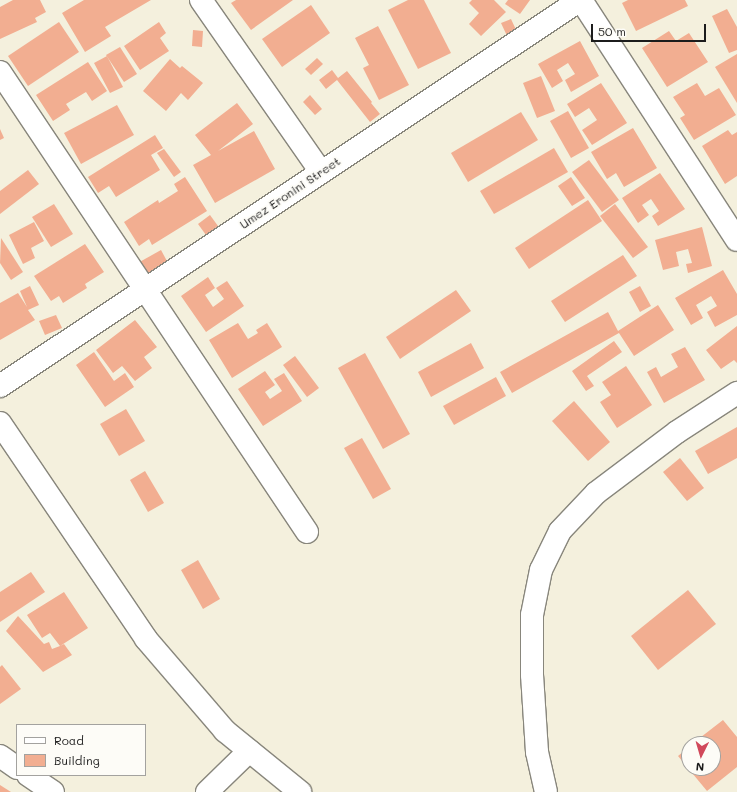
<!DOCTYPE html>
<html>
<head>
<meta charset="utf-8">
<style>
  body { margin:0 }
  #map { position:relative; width:737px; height:792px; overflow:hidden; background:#f4f0dd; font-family:Mali,sans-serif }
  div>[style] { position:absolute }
  .building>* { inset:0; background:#f2ae91 }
  .roads { filter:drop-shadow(1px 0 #88867c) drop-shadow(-1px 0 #88867c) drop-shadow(0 1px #88867c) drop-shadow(0 -1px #88867c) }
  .minor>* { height:22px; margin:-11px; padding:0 11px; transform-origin:11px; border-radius:11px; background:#fff }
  span { translate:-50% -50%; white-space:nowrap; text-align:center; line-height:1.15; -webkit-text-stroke:4px #fdfcf7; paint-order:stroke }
  .street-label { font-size:12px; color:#1c1c1c }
  .legend { position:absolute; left:16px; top:724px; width:130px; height:52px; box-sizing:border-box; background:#fdfcf7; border:1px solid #a3a29f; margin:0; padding:5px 7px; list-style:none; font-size:12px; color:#1c1c1c }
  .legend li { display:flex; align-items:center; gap:8px; height:20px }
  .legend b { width:20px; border:1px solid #a3a29f }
  .north { position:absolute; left:681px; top:736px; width:40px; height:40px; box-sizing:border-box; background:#fdfcf7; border:1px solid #a3a29f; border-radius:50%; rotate:185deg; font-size:11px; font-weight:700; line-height:16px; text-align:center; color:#1c1c1c }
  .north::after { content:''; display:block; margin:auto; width:14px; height:18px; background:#d1495b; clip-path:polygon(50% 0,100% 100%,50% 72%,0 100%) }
  .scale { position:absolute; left:591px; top:24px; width:115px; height:18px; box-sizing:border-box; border:2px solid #1c1c1c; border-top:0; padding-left:5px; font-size:12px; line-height:14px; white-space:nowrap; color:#1c1c1c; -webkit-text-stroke:3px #fdfcf7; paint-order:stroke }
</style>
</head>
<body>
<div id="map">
  <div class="building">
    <i style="clip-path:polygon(13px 0,40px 0,46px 12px,35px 18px,37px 22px,0 39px,0 7px)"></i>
    <i style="clip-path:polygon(84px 0,151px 0,105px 27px,111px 36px,85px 52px,62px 13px)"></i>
    <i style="clip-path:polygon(236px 0,293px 0,251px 30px,231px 3px)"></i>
    <i style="clip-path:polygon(408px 0,424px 0,451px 53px,418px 69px,388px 10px)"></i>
    <i style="clip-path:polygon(472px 0,494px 0,506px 12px,481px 36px,469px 24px,479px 13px,469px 3px)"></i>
    <i style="clip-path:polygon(508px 0,530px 0,520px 14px,505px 4px)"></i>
    <i style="clip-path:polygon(628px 0,685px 0,688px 6px,636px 31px,622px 3px)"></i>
    <i style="clip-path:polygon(311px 5px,330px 33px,282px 67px,262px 39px)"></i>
    <i style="clip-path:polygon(727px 9px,737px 27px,737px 50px,729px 53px,712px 16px)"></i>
    <i style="clip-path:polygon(511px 19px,518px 34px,508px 38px,501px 23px)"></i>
    <i style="clip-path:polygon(59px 22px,79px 52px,28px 86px,8px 56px)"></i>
    <i style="clip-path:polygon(159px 22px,166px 33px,160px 38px,169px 51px,140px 70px,124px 46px)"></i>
    <i style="clip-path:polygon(378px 26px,409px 85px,379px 100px,363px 68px,369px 65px,355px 38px)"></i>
    <i style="clip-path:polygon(193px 30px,203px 31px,202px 47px,192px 46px)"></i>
    <i style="clip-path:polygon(669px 31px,676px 41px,689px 33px,708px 62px,667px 87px,642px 48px)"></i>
    <i style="clip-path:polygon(580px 41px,599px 76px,571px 92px,565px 80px,575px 74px,568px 63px,557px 70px,563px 81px,552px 88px,538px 64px)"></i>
    <i style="clip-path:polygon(120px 47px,137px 74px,124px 82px,106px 55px)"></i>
    <i style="clip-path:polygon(737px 54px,737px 103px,715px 67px)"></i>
    <i style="clip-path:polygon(107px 56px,123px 87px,110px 93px,94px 63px)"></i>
    <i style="clip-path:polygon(317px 58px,323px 64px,311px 75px,305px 69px)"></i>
    <i style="clip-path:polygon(170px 59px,180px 68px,182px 66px,203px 83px,188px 100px,181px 93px,166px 111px,143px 91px)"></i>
    <i style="clip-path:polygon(88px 62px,107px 91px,92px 101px,86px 92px,66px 104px,70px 110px,53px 121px,36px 95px)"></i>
    <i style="clip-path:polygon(332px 70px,338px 78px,347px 71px,372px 102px,371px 103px,380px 114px,370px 122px,337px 80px,326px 89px,319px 80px)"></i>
    <i style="clip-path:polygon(541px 76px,555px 111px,537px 118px,523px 83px)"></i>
    <i style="clip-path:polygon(601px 83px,627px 123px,592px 145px,582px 130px,597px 120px,589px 108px,575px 117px,567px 104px)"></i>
    <i style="clip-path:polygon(697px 83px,705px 96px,719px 88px,736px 115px,694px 140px,680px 118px,685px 115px,673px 97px)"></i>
    <i style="clip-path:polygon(310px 95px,322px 109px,315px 115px,303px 102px)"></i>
    <i style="clip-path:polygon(237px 103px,253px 124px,218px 151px,254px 131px,275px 169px,215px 203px,193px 165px,211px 155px,195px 135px)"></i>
    <i style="clip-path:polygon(117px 105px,134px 135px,81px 164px,64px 133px)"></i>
    <i style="clip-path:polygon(568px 111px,589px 148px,571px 158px,550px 121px)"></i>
    <i style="clip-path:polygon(521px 112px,538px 140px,468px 182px,451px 153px)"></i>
    <i style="clip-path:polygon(633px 128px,657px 168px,624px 187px,616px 173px,607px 179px,591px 152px)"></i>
    <i style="clip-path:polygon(0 129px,4px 138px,0 140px)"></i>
    <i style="clip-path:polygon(728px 130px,732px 135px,737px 132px,737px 176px,725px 184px,702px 146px)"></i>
    <i style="clip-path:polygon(155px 135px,163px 148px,151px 155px,160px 170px,116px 197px,109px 186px,98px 193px,88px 177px)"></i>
    <i style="clip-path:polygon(554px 148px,568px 172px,494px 214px,480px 191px)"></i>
    <i style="clip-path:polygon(164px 149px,181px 172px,174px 177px,157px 153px)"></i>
    <i style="clip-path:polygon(589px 160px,619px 200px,602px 212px,572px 172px)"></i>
    <i style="clip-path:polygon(28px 170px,39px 184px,0 214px,0 191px)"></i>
    <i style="clip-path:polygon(660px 173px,685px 209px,658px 226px,652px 216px,659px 211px,651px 199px,642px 205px,649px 215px,638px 223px,622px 198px)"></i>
    <i style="clip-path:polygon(185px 177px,207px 211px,152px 245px,149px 239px,139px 246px,124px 222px,158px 200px,159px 203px,178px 191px,174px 184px)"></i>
    <i style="clip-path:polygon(571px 177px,585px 198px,572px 206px,558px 186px)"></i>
    <i style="clip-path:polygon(588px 200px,602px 221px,529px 269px,515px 248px)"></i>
    <i style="clip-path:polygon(54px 204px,73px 234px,51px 247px,32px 217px)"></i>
    <i style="clip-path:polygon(615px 204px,648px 247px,633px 258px,600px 216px)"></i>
    <i style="clip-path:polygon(210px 215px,218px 226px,206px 235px,198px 224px)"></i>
    <i style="clip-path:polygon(34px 222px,44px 241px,31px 248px,35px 258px,23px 264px,9px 235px)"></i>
    <i style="clip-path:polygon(702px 227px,712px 266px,688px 273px,686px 264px,692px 263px,688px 249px,676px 252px,679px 266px,663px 270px,655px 240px)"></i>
    <i style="clip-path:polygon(1px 238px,23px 272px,11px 280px,0 263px)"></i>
    <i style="clip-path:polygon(85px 244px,104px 272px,85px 284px,87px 288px,63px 303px,59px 296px,51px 301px,34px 276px)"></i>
    <i style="clip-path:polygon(161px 250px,168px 263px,143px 277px,136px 264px)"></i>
    <i style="clip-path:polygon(623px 255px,637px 276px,565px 322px,551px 301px)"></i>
    <i style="clip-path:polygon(723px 270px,737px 294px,737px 315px,715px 327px,707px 312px,717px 306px,711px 296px,696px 305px,703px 318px,691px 325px,675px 298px)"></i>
    <i style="clip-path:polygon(208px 277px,215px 288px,205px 295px,213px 307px,224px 299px,216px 288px,227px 281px,244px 306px,206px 332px,181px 296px)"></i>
    <i style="clip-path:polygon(30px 286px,39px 305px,28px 310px,35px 320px,0 340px,0 303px,18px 293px,27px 307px,20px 291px)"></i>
    <i style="clip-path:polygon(640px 286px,651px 306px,640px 312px,629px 292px)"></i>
    <i style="clip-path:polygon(456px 290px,471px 311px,400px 359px,386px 337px)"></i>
    <i style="clip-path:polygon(658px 305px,674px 330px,634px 356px,619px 333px,512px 393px,500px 372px,608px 312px,618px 331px)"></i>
    <i style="clip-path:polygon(56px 315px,62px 328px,45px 335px,39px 321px)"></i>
    <i style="clip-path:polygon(135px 320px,157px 347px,144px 357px,152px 368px,135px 381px,122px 366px,113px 373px,96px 350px)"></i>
    <i style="clip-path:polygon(238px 323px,248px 339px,258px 333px,256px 330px,267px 323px,282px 347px,232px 378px,209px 340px)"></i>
    <i style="clip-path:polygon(737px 326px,737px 363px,734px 360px,721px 369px,706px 350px)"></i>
    <i style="clip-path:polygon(614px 341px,622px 352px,587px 376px,594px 386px,586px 391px,572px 371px)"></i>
    <i style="clip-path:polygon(471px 343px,484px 368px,431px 397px,418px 372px)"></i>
    <i style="clip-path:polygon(685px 347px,705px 380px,664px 403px,647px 372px,656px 367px,661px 377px,678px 367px,671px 354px)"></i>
    <i style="clip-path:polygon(94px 352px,114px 381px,125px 373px,134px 387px,105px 407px,76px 365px)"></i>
    <i style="clip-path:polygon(365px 353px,410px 434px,383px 449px,338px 368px)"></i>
    <i style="clip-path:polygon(295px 356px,319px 388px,307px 397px,283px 365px)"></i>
    <i style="clip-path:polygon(626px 366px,652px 405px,617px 428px,600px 402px,611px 395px,602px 382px)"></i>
    <i style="clip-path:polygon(265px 371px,275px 385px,265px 392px,270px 399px,282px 391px,274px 379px,284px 373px,302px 401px,263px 426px,238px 389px)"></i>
    <i style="clip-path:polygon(496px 377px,506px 396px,454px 425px,443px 406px)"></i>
    <i style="clip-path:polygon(574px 401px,610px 442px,588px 461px,552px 421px)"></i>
    <i style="clip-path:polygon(126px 409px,145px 441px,119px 456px,100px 424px)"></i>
    <i style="clip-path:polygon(737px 427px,737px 458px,708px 474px,695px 451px)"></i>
    <i style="clip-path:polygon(362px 438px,391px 489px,373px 499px,344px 448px)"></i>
    <i style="clip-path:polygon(680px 458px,704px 488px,687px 501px,663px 472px)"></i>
    <i style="clip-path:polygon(145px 471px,164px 503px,148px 512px,130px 480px)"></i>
    <i style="clip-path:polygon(198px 560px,220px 599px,203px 609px,181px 570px)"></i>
    <i style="clip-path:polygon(31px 572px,45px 592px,0 622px,0 592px)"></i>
    <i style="clip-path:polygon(688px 590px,716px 624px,658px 670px,631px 636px)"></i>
    <i style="clip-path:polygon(64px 592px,88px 628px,60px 646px,64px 644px,72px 655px,43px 672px,6px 631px,18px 616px,44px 644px,49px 642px,52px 649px,60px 646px,50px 633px,42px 638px,27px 615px)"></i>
    <i style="clip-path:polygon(2px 665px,21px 689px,0 704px,0 667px)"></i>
    <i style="clip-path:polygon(723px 720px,737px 737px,737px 767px,707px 791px,678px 756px,689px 747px,689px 768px,713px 768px,713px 744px,692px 744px)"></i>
    <i style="clip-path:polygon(0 785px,11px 792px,0 792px)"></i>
  </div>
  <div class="roads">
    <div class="minor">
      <i style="left:201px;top:0;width:210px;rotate:55.1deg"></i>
      <i style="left:581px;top:0;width:286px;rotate:57deg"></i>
      <i style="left:0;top:72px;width:553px;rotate:56.28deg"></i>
      <i style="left:0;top:386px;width:697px;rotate:-33.64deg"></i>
      <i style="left:0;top:423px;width:261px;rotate:55.9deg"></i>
      <i style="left:146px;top:639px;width:121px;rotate:49.3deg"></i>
      <i style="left:225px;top:731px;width:97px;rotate:39.1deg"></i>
      <i style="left:0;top:756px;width:21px;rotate:35deg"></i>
      <i style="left:28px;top:775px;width:30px;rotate:34deg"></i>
      <i style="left:207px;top:792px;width:59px;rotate:-44.3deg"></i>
      <i style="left:546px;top:792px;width:41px;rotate:-102.7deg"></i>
      <i style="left:537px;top:752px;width:77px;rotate:-93.7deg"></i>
      <i style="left:532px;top:675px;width:60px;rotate:-90deg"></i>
      <i style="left:532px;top:615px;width:46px;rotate:-78.7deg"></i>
      <i style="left:541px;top:570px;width:43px;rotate:-64deg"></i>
      <i style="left:560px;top:531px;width:52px;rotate:-46.5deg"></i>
      <i style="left:596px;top:493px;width:101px;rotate:-37deg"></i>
      <i style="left:677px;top:432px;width:72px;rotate:-33deg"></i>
    </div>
  </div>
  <div class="street-label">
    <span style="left:290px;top:193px;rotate:-34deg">Umez Eronini Street</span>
  </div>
  <ul class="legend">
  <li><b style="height:5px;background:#fff"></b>Road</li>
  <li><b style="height:11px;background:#f2ae91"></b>Building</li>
  </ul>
  <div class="north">N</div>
  <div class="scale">50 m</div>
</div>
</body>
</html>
